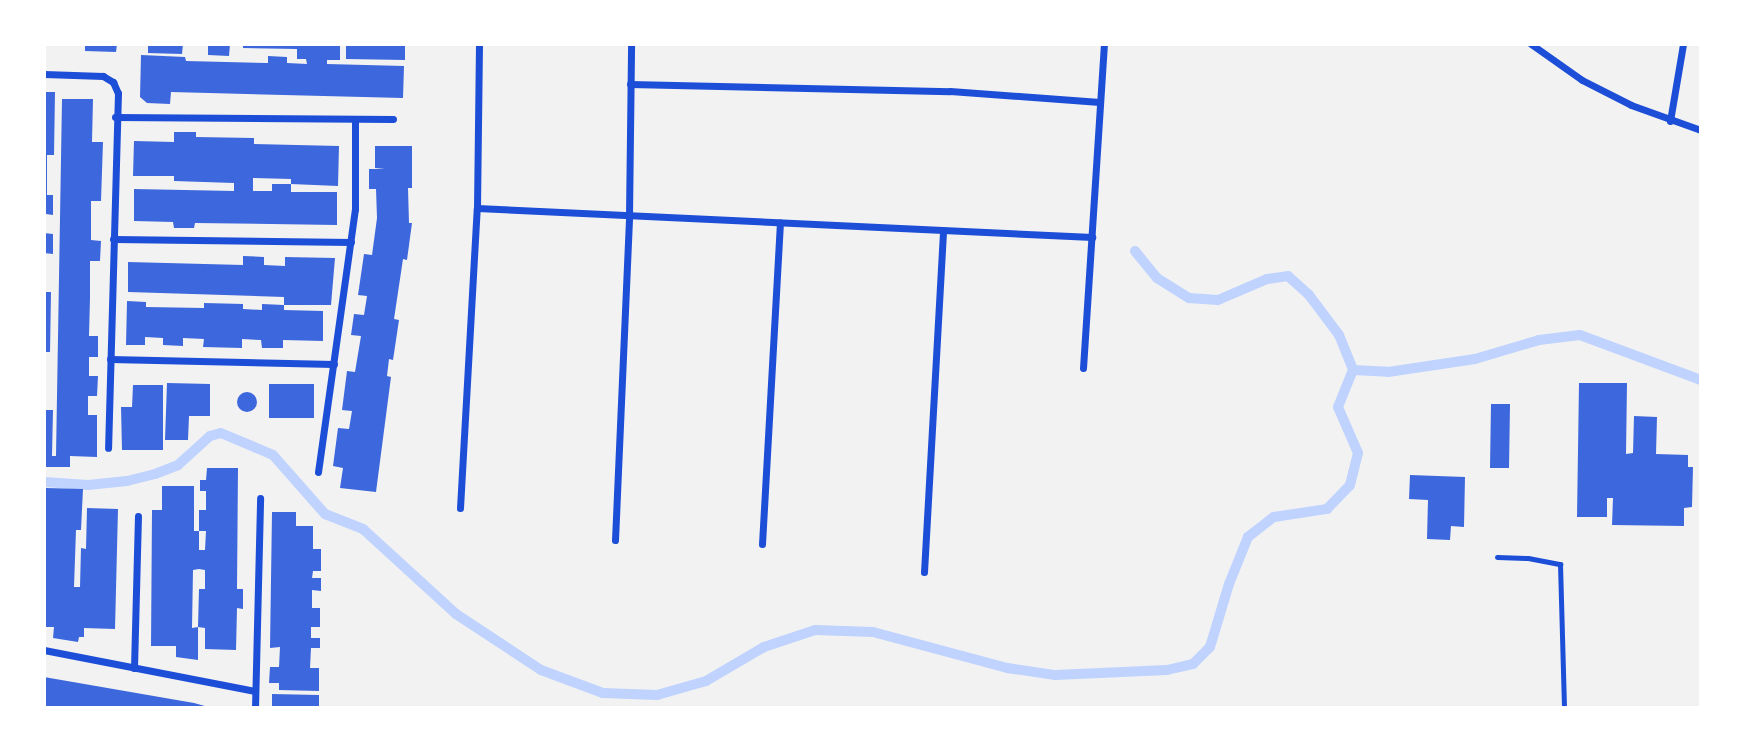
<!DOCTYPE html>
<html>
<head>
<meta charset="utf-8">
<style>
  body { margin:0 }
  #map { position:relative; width:1745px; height:752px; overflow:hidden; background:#f2f2f2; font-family:Mulish,sans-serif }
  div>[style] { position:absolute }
  .stream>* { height:10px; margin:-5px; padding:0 5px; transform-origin:5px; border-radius:5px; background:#bfd3fe }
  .building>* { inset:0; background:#3d67dc }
  .round { border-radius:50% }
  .service>* { height:5px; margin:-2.5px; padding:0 2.5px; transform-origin:2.5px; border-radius:2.5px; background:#1d4ed8 }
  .minor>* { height:7px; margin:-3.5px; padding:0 3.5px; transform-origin:3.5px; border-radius:3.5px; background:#1d4ed8 }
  span { translate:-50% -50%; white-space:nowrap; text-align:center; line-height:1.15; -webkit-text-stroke:6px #fff; paint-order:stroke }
  .frame { position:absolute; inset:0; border:46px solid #fff; pointer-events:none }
</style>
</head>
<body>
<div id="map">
  <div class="stream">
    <i style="left:1135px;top:251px;width:35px;rotate:51deg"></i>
    <i style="left:1157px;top:278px;width:38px;rotate:32deg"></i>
    <i style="left:1189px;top:298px;width:29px;rotate:4deg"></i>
    <i style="left:1218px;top:300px;width:53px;rotate:-23.2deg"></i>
    <i style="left:1267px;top:279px;width:21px;rotate:-8deg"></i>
    <i style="left:1288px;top:276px;width:28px;rotate:42deg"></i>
    <i style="left:1309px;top:295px;width:50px;rotate:53.1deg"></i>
    <i style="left:1339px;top:335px;width:38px;rotate:68deg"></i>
    <i style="left:44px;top:482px;width:44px;rotate:3.9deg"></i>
    <i style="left:88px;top:485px;width:39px;rotate:-6deg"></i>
    <i style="left:127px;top:481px;width:29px;rotate:-14deg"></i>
    <i style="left:155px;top:474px;width:25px;rotate:-21deg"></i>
    <i style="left:178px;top:465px;width:43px;rotate:-42.2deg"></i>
    <i style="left:210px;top:436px;width:11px;rotate:-15deg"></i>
    <i style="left:221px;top:433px;width:56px;rotate:22.9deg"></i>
    <i style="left:273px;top:455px;width:79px;rotate:48.6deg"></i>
    <i style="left:325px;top:514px;width:41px;rotate:21.5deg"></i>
    <i style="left:363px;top:529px;width:126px;rotate:42.4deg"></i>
    <i style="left:456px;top:614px;width:102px;rotate:33.4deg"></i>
    <i style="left:541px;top:670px;width:66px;rotate:20.4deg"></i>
    <i style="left:603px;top:693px;width:54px;rotate:2.1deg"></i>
    <i style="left:657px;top:695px;width:51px;rotate:-15.9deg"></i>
    <i style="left:706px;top:681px;width:67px;rotate:-30.4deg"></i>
    <i style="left:764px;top:647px;width:54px;rotate:-18.4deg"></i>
    <i style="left:815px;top:630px;width:58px;rotate:2deg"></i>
    <i style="left:873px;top:632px;width:139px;rotate:15deg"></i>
    <i style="left:1007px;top:668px;width:49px;rotate:8.3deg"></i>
    <i style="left:1055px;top:675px;width:112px;rotate:-2.6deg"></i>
    <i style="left:1167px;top:670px;width:27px;rotate:-13deg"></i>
    <i style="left:1193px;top:664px;width:24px;rotate:-45deg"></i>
    <i style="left:1210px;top:647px;width:66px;rotate:-73.2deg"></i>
    <i style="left:1229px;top:584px;width:51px;rotate:-68deg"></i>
    <i style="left:1248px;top:537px;width:33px;rotate:-38deg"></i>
    <i style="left:1274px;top:517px;width:54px;rotate:-8.6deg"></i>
    <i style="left:1327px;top:509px;width:33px;rotate:-46deg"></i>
    <i style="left:1350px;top:485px;width:33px;rotate:-76deg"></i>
    <i style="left:1358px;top:453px;width:50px;rotate:-113.5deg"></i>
    <i style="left:1338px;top:407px;width:40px;rotate:-68deg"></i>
    <i style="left:1353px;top:370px;width:35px;rotate:3deg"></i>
    <i style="left:1388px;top:372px;width:88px;rotate:-8.5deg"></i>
    <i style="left:1475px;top:359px;width:67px;rotate:-16.5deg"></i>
    <i style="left:1539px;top:340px;width:41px;rotate:-7deg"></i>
    <i style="left:1580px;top:335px;width:129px;rotate:20.4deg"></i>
  </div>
  <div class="building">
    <i style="clip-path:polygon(85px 44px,117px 44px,116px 52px,85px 51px)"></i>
    <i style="clip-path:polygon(148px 44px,183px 44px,182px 54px,148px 53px)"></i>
    <i style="clip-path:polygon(208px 44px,230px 44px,229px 56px,208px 55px)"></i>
    <i style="clip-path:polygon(243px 44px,340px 44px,340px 60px,327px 60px,327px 64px,404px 66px,403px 98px,171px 92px,170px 104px,147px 103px,140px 97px,141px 55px,185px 57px,186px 61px,268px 63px,268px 56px,287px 57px,287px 63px,307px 64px,306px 59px,297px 59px,297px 49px,243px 48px)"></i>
    <i style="clip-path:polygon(346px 44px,405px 44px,405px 60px,346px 59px)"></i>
    <i style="clip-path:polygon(44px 92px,55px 92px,54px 155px,47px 155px,47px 195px,53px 195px,53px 215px,46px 214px,46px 226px)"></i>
    <i style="clip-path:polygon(62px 99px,93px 99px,92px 142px,103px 142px,101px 201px,91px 201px,91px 240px,101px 241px,100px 261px,90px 261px,90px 298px,89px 336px,98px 336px,98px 357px,89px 357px,89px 376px,98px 376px,97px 396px,88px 396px,88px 415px,97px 415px,97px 457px,70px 456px,70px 467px,44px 467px,44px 410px,53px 410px,52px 456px,56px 456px)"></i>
    <i style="clip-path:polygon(174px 132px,196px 132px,196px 137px,254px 138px,254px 144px,339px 146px,338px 186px,291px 184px,291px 179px,253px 178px,253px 191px,272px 191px,272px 184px,291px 184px,291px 192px,337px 192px,337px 225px,195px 223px,194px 228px,174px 228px,173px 222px,134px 221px,134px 189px,234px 191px,234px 183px,174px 181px,174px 176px,133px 176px,134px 141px,174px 142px)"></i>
    <i style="clip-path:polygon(375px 146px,412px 146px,412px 188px,408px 188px,409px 223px,412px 223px,407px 260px,403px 259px,394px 319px,399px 320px,393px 360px,389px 359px,387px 376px,391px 377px,376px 492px,340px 488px,343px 468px,333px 466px,338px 428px,349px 429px,352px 411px,342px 410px,347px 371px,355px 372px,361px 336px,351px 335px,354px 314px,364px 315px,367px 296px,358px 295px,364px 254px,372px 255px,377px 218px,376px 189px,369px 189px,369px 169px,385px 169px,375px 168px)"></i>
    <i style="clip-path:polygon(44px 233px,53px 234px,53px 254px,44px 253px)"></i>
    <i style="clip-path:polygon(243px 256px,264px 257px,264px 265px,285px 266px,285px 257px,335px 258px,331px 305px,284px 305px,284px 297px,128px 292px,128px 262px,243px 265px)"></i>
    <i style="clip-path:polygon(44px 292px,51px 292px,50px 352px,44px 352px)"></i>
    <i style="clip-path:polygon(127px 301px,146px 302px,146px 307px,204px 308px,204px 303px,243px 304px,243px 309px,262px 310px,262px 304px,284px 305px,284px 310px,323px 311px,323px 341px,283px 340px,283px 348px,262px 348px,261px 340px,242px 339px,242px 348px,203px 347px,204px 339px,183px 338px,183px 346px,163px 345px,163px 338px,145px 337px,145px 345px,126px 345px)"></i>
    <i style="clip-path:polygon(167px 383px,210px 384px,210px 416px,189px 416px,188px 440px,165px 440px)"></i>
    <i style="clip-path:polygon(1579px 383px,1627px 383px,1626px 454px,1633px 453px,1634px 416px,1657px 417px,1656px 454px,1688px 455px,1688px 467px,1693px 467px,1692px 507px,1684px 508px,1684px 526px,1612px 525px,1613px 498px,1607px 498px,1607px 517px,1577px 517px)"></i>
    <i style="clip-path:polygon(269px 384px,314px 384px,314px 418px,269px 418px)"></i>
    <i style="clip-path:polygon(133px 385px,163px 385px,163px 450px,122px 450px,121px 407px,132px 407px)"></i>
    <i class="round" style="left:237px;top:392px;width:20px;height:20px"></i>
    <i style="clip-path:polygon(1491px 404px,1510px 404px,1509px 468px,1490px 468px)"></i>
    <i style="clip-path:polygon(evenodd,207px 468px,238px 468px,237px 589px,243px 589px,243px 609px,237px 608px,236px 650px,205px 649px,205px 628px,198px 627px,198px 660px,176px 657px,176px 646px,151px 646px,152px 510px,162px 510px,162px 486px,194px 486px,194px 531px,199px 531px,199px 550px,205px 550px,206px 531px,199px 531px,199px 510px,206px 510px,206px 491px,200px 491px,200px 480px,206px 480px,207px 468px,199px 569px,205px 570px,205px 589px,199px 589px,198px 627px,192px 628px,193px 570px,199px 569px)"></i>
    <i style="clip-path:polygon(1410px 475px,1465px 477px,1464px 527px,1451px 526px,1450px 540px,1427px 539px,1428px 500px,1409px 499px)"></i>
    <i style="clip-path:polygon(46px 488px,83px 489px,81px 530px,76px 530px,74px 587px,80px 587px,81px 548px,86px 549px,87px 508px,118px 509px,115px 629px,84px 628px,84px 637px,79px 637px,78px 642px,53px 638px,54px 627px,44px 627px)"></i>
    <i style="clip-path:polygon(272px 512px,296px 512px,296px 526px,313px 526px,313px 549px,321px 549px,321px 571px,313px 571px,312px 578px,321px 578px,321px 591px,312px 590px,312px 608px,320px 608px,320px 627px,311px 627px,311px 638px,320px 638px,320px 648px,311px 648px,310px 668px,319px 668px,319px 691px,279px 690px,279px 683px,269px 683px,270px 667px,279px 667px,280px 647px,270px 648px)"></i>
    <i style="clip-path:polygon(44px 677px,194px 703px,212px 708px,44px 707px)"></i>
    <i style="clip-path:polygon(272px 694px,319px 695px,319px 708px,272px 708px)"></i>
  </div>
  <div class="service">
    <i style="left:1497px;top:557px;width:31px;rotate:2deg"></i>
    <i style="left:1528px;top:558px;width:33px;rotate:11deg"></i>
    <i style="left:1560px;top:564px;width:144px;rotate:88.4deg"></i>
  </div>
  <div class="minor">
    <i style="left:1531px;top:44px;width:62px;rotate:35.2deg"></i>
    <i style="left:1582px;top:80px;width:55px;rotate:27deg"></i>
    <i style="left:1631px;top:105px;width:74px;rotate:19.7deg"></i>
    <i style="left:44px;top:74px;width:59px;rotate:1.9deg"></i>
    <i style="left:103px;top:76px;width:12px;rotate:31deg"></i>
    <i style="left:113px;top:82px;width:12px;rotate:66deg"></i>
    <i style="left:118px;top:93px;width:355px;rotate:91.6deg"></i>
    <i style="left:630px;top:84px;width:320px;rotate:1.3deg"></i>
    <i style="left:950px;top:91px;width:150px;rotate:4.2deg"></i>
    <i style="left:115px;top:117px;width:278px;rotate:0.4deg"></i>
    <i style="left:1670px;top:121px;width:78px;rotate:-80.4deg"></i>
    <i style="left:477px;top:208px;width:616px;rotate:2.7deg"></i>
    <i style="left:113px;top:239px;width:238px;rotate:0.7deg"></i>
    <i style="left:110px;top:359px;width:224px;rotate:1.3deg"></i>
    <i style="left:1083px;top:368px;width:325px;rotate:-86.3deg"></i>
    <i style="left:318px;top:472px;width:266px;rotate:-82deg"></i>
    <i style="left:355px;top:209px;width:90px;rotate:-90deg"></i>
    <i style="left:460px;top:508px;width:300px;rotate:-86.8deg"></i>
    <i style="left:477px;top:208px;width:164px;rotate:-89.3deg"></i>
    <i style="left:615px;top:540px;width:324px;rotate:-87.5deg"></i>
    <i style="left:629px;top:216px;width:172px;rotate:-89.3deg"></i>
    <i style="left:762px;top:544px;width:322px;rotate:-86.8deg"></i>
    <i style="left:924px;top:572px;width:342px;rotate:-86.8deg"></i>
    <i style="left:44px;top:650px;width:215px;rotate:11deg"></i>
    <i style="left:134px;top:668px;width:152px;rotate:-88.5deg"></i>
    <i style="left:255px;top:708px;width:210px;rotate:-88.6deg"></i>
  </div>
  <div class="frame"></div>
</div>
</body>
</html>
